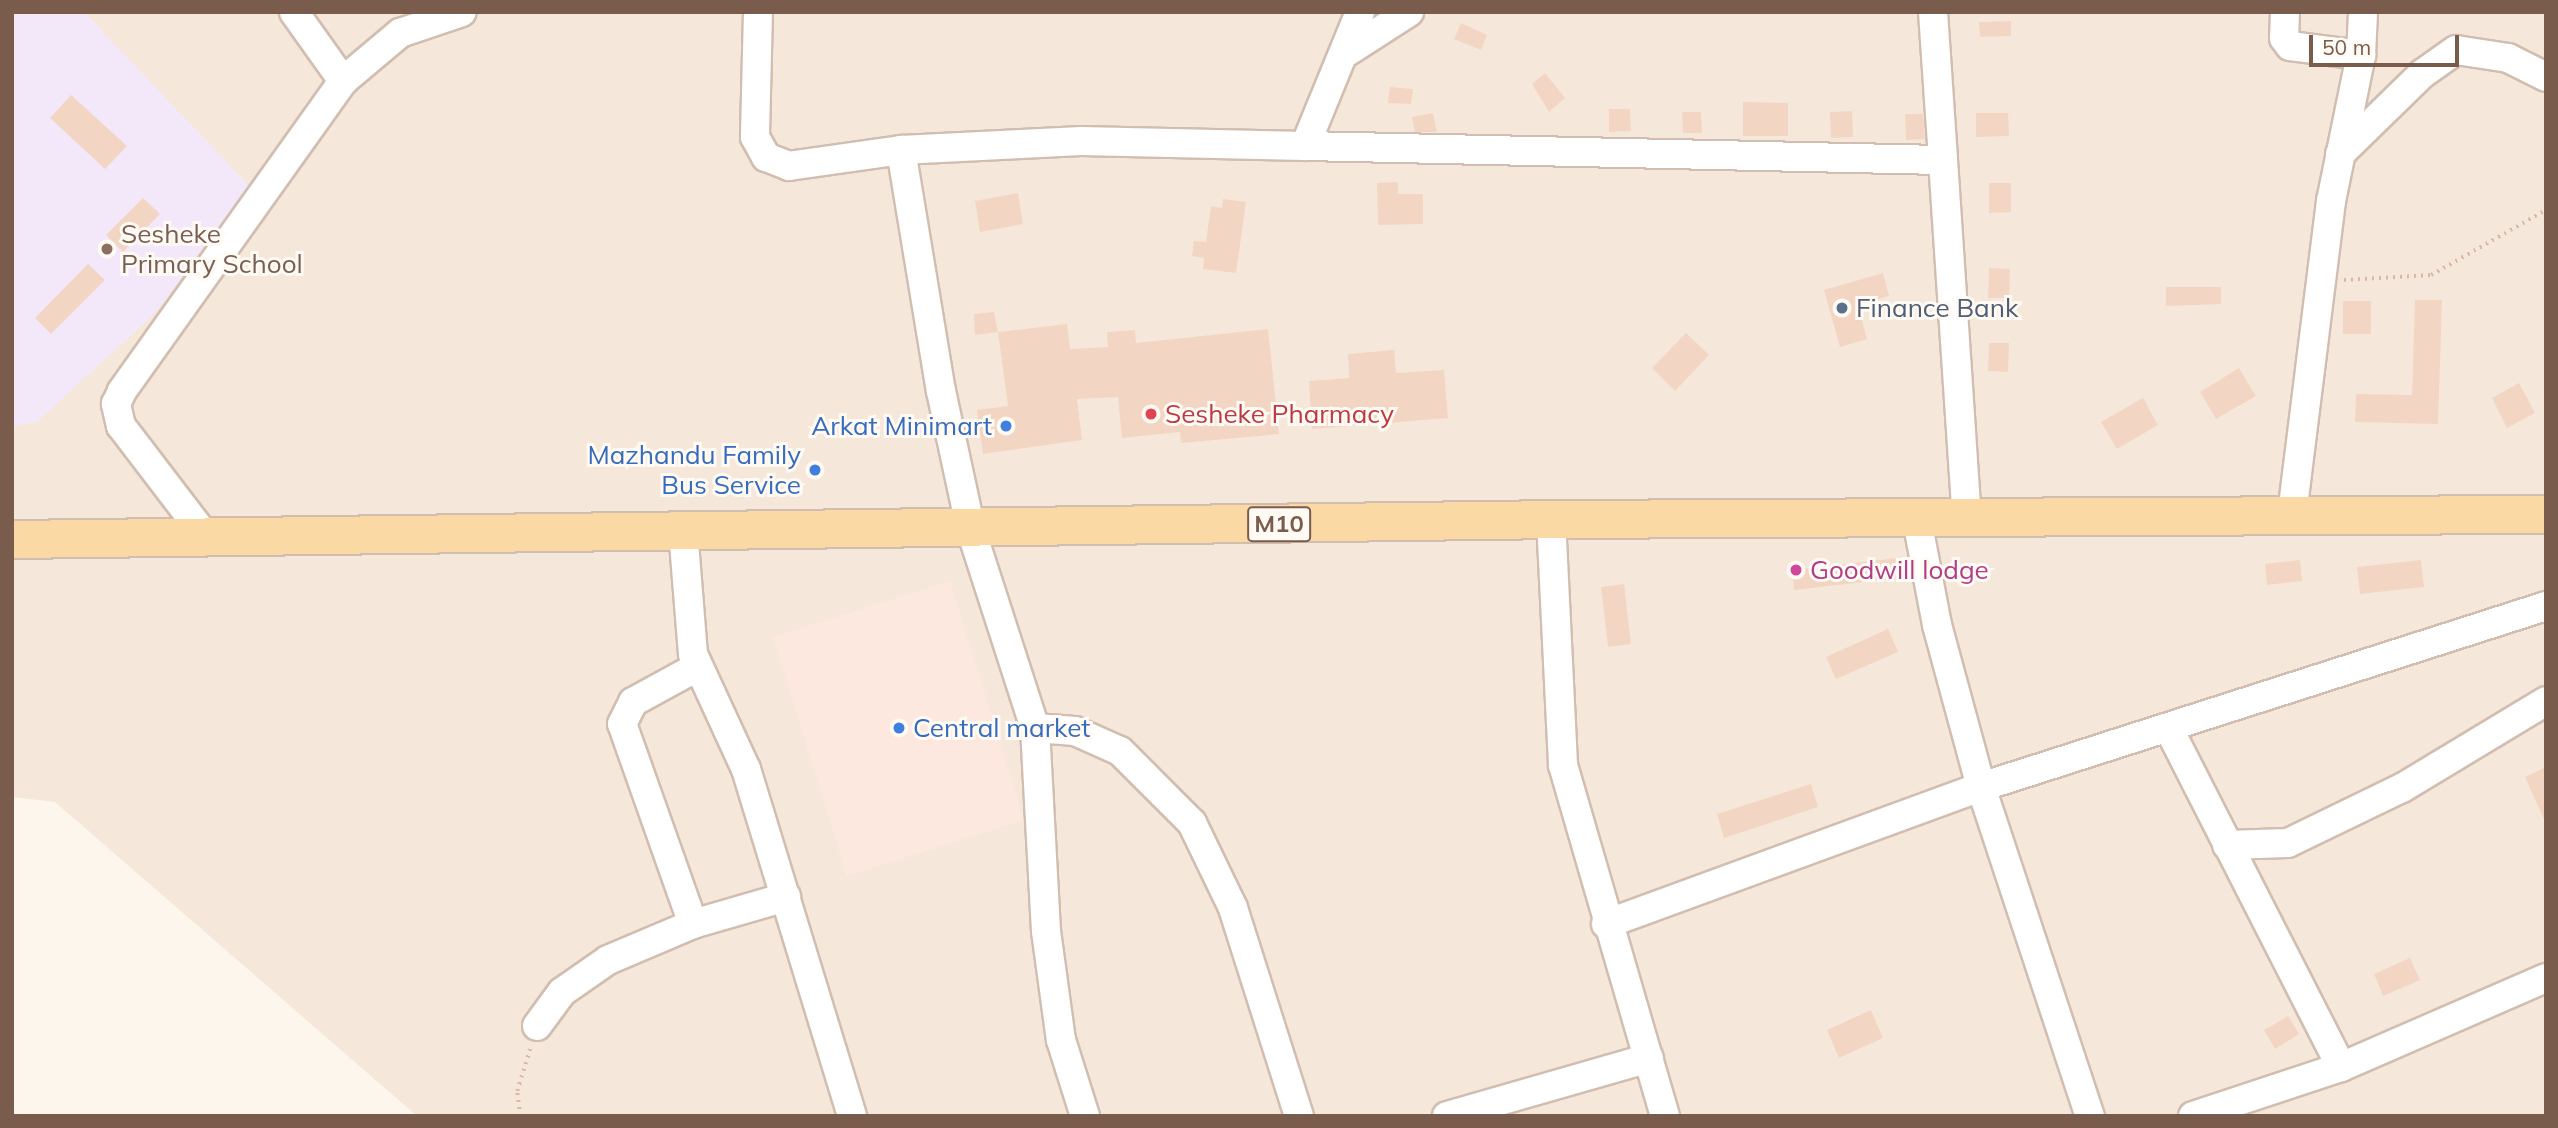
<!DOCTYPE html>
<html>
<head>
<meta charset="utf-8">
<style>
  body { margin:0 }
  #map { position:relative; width:2558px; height:1128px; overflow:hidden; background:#fdf6ec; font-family:Mulish,sans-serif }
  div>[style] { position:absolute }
  .residential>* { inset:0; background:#f5e8da }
  .commercial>* { inset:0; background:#fde8e0 }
  .education>* { inset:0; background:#f3e8fa }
  .building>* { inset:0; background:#f3d5c3 }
  .path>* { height:3.5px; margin-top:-1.75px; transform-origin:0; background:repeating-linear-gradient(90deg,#d9b8a5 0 2px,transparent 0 7px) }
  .roads { filter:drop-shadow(2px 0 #d1beb0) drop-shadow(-2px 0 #d1beb0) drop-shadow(0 2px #d1beb0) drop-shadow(0 -2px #d1beb0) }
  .minor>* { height:28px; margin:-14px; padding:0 14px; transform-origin:14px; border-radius:14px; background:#fff }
  .major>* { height:37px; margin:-18.5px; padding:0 18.5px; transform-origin:18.5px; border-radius:18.5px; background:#fbd9a5 }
  .dots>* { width:19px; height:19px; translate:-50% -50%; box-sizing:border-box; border:4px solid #fffaf3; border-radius:50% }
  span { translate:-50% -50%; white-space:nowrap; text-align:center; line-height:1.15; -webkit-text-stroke:6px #fffaf3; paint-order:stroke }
  .shield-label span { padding:2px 5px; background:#fffaf3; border:2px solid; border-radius:5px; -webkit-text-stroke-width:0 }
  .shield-label { font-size:24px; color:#7a5c4d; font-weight:700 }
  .education-label { font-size:26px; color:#785e54 }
  .left { translate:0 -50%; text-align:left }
  .service-label { font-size:26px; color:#4e5e75 }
  .health-label { font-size:26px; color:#be3a42 }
  .shop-label { font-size:26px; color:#366cbe }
  .right { translate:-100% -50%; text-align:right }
  .hotel-label { font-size:26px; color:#b23c85 }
  .frame { position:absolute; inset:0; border:14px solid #7a5c4d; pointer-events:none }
  .scale { position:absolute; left:2309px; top:35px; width:150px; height:32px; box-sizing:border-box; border:4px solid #7a5c4d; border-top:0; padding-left:9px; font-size:21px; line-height:24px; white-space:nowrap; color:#7a5c4d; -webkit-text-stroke:5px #fffaf3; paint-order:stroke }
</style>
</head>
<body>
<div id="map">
  <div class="residential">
    <i style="clip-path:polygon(12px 12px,2546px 12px,2546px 1116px,417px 1116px,55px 802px,12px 797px)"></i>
  </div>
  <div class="commercial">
    <i style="clip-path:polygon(950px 581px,1024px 820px,847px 876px,773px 637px)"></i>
  </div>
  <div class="education">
    <i style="clip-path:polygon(12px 12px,84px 12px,249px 186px,156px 312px,37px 422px,12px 426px)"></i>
  </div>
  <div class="building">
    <i style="clip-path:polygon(2011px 21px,2011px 36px,1980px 37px,1979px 22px)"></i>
    <i style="clip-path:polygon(1461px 23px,1487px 35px,1481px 50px,1454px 39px)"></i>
    <i style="clip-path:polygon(1545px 73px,1565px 98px,1549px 112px,1532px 84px)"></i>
    <i style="clip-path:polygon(1390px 87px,1413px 89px,1411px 104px,1388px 103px)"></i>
    <i style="clip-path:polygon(71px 95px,127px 146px,105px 169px,50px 118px)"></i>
    <i style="clip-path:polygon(1743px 102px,1788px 103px,1788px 136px,1743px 136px)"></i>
    <i style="clip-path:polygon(1609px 109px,1630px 109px,1631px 131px,1609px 132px)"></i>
    <i style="clip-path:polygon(1852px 111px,1853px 137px,1831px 138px,1830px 112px)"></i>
    <i style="clip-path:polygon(1682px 112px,1701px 112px,1702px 133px,1683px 133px)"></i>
    <i style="clip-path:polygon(1433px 113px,1437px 132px,1415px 132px,1412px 117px)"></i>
    <i style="clip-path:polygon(1976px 113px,2008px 113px,2009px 136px,1976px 137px)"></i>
    <i style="clip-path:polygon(1905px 114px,1923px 114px,1925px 139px,1906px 140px)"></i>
    <i style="clip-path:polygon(1398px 182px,1398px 194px,1423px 194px,1423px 224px,1378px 225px,1377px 183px)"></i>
    <i style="clip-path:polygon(1989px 183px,2011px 183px,2011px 212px,1989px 213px)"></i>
    <i style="clip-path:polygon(1018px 193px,1023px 224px,980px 232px,975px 201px)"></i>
    <i style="clip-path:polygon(143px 198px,160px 214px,123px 252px,106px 235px)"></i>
    <i style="clip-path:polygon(1223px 199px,1246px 202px,1236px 273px,1203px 269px,1204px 258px,1192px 256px,1194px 241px,1206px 242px,1211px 206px,1222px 208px)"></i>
    <i style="clip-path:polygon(88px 264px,105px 280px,51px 334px,35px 318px)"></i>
    <i style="clip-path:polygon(1989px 268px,2010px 269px,2009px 298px,1988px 298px)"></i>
    <i style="clip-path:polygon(1883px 273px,1889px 296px,1858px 305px,1867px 339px,1840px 347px,1824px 290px)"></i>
    <i style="clip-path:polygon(2166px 287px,2221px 287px,2221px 304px,2166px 306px)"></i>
    <i style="clip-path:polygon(2415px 300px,2442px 300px,2438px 424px,2355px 422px,2356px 394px,2412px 395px)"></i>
    <i style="clip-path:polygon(2343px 301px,2371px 301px,2371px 334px,2343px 334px)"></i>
    <i style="clip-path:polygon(994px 312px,998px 332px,975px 335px,974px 314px)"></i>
    <i style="clip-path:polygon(1067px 324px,1070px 349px,1108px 347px,1107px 332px,1135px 330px,1136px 343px,1268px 329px,1279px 434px,1181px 443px,1180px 432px,1122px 438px,1118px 397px,1077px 399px,1082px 440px,983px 454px,977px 410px,1008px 406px,998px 332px)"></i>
    <i style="clip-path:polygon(1686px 333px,1709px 355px,1675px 391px,1652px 368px)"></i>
    <i style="clip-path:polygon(1989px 343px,2009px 343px,2008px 372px,1988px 371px)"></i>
    <i style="clip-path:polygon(1394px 350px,1396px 373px,1444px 370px,1448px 418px,1312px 429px,1309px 381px,1349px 378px,1348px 354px)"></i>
    <i style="clip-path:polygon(2239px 368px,2256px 396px,2216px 419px,2200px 392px)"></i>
    <i style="clip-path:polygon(2519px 383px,2535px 413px,2507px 428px,2492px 398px)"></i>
    <i style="clip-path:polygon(2143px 398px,2158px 425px,2117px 449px,2101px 422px)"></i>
    <i style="clip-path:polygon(1898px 558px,1900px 578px,1794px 590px,1792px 570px)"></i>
    <i style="clip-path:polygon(2300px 560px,2302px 581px,2267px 585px,2265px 564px)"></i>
    <i style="clip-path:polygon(2421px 560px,2424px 587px,2360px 594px,2357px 567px)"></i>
    <i style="clip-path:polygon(1624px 584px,1631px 644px,1608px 647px,1601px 587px)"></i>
    <i style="clip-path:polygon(1888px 629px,1898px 652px,1836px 679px,1826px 657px)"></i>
    <i style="clip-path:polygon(2546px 767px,2546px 824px,2525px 777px)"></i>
    <i style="clip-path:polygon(1811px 784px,1818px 807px,1724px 838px,1717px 814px)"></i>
    <i style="clip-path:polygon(2410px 958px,2420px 980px,2383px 996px,2374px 974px)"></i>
    <i style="clip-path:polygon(1871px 1010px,1883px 1038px,1839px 1058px,1827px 1030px)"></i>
    <i style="clip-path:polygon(2288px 1016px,2299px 1034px,2275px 1049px,2264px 1030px)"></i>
  </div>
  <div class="path">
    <i style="left:2344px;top:280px;width:87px;rotate:-3.3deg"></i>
    <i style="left:2431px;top:275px;width:132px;rotate:-29.5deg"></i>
    <i style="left:520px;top:1116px;width:25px;rotate:-97deg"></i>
    <i style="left:517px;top:1091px;width:44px;rotate:-72.8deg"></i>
  </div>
  <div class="roads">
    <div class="minor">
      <i style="left:294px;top:12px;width:85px;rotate:54.6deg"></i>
      <i style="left:758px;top:12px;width:125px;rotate:91.4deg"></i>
      <i style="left:755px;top:137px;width:23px;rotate:61deg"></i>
      <i style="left:766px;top:157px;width:25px;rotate:21deg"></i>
      <i style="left:789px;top:166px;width:113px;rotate:-8.1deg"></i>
      <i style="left:901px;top:150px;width:244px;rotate:80.6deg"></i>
      <i style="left:941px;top:391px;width:142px;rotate:77.8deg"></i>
      <i style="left:971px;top:530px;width:208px;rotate:72.1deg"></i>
      <i style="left:1035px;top:728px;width:203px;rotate:86.9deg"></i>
      <i style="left:1046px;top:931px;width:110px;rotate:82.2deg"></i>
      <i style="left:1061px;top:1040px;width:80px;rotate:72.5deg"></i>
      <i style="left:1360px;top:12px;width:145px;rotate:112.3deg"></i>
      <i style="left:1305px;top:146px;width:638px;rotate:1.26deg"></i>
      <i style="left:1943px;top:160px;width:359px;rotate:86.2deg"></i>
      <i style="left:1933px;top:12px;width:148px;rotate:86.1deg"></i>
      <i style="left:2285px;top:12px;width:26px;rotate:92deg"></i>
      <i style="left:2284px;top:38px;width:10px;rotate:53deg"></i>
      <i style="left:2290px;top:46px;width:72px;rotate:7.2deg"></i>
      <i style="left:2361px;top:55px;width:149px;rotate:101.6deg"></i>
      <i style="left:2331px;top:201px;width:316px;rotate:97.1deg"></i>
      <i style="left:1347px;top:52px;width:74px;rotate:-32.8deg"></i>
      <i style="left:2361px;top:55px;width:43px;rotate:-87.3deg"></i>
      <i style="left:901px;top:150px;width:180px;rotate:-2.9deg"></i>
      <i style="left:1081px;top:141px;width:224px;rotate:1.3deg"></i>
      <i style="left:2340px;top:154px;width:115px;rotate:-44.3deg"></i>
      <i style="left:2422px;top:74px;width:42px;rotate:-35.2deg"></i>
      <i style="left:2456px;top:50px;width:53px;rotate:8.7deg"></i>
      <i style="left:2508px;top:58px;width:42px;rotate:26.6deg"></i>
      <i style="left:1551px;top:519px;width:246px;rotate:87.2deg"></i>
      <i style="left:1563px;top:765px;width:366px;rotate:73.8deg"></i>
      <i style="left:1917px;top:520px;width:107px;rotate:79.2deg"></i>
      <i style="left:1937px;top:625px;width:168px;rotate:74.8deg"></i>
      <i style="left:1981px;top:787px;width:347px;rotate:71.7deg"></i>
      <i style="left:683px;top:530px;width:124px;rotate:85.4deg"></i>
      <i style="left:693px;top:654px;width:127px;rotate:65.3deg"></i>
      <i style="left:746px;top:769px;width:363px;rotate:73deg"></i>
      <i style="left:206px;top:537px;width:140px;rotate:-127.4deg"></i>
      <i style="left:121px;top:426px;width:23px;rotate:-103deg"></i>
      <i style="left:116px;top:404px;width:14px;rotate:-65deg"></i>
      <i style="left:122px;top:391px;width:381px;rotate:-54.5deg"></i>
      <i style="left:343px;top:81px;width:75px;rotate:-40.1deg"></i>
      <i style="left:400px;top:33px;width:65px;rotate:-18.7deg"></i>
      <i style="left:1035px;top:728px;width:40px;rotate:4.3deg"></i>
      <i style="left:1075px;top:731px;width:49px;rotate:24deg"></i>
      <i style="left:1120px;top:751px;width:102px;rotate:45deg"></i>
      <i style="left:1192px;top:823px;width:94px;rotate:64.2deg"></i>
      <i style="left:1233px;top:908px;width:218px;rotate:72.4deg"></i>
      <i style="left:2169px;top:729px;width:379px;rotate:63deg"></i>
      <i style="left:2227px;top:845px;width:61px;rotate:-1.9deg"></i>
      <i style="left:2288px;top:843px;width:127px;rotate:-25.8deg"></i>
      <i style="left:2402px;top:788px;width:168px;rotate:-31.1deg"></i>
      <i style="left:693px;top:924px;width:212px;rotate:-109.5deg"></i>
      <i style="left:622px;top:724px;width:25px;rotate:-63deg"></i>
      <i style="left:633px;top:702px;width:73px;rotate:-28.7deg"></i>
      <i style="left:1606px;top:924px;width:399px;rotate:-20.1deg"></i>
      <i style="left:1981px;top:787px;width:593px;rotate:-17.76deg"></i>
      <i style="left:537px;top:1026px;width:42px;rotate:-53.7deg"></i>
      <i style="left:562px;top:992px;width:56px;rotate:-34.8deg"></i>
      <i style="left:608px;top:960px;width:92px;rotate:-23deg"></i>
      <i style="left:693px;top:924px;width:97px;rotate:-16.2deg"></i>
      <i style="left:1447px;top:1116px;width:210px;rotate:-16deg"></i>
      <i style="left:2193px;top:1116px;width:156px;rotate:-18.3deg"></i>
      <i style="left:2341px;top:1067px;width:223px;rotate:-23.5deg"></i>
    </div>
    <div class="major">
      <i style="left:12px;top:539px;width:1539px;rotate:-0.74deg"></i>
      <i style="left:1551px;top:519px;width:995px;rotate:-0.29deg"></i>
    </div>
  </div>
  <div class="dots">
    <i style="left:107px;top:249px;background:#8d6e63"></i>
    <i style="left:1842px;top:308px;background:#5c6f8a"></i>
    <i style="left:1151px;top:414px;background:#e0444e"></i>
    <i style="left:1006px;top:426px;background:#3f7fe0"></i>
    <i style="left:815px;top:470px;background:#3f7fe0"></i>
    <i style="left:1796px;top:570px;background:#d1479c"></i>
    <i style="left:899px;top:728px;background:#3f7fe0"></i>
  </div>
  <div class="shield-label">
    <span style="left:1279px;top:524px">M10</span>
  </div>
  <div class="education-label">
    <span class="left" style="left:121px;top:249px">Sesheke<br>Primary School</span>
  </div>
  <div class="service-label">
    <span class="left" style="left:1856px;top:308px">Finance Bank</span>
  </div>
  <div class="health-label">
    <span class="left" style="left:1165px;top:414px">Sesheke Pharmacy</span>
  </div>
  <div class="shop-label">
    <span class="right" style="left:992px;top:426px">Arkat Minimart</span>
    <span class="right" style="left:801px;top:470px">Mazhandu Family<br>Bus Service</span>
    <span class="left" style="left:913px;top:728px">Central market</span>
  </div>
  <div class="hotel-label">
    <span class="left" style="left:1810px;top:570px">Goodwill lodge</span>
  </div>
  <div class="frame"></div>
  <div class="scale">50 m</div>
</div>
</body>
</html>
